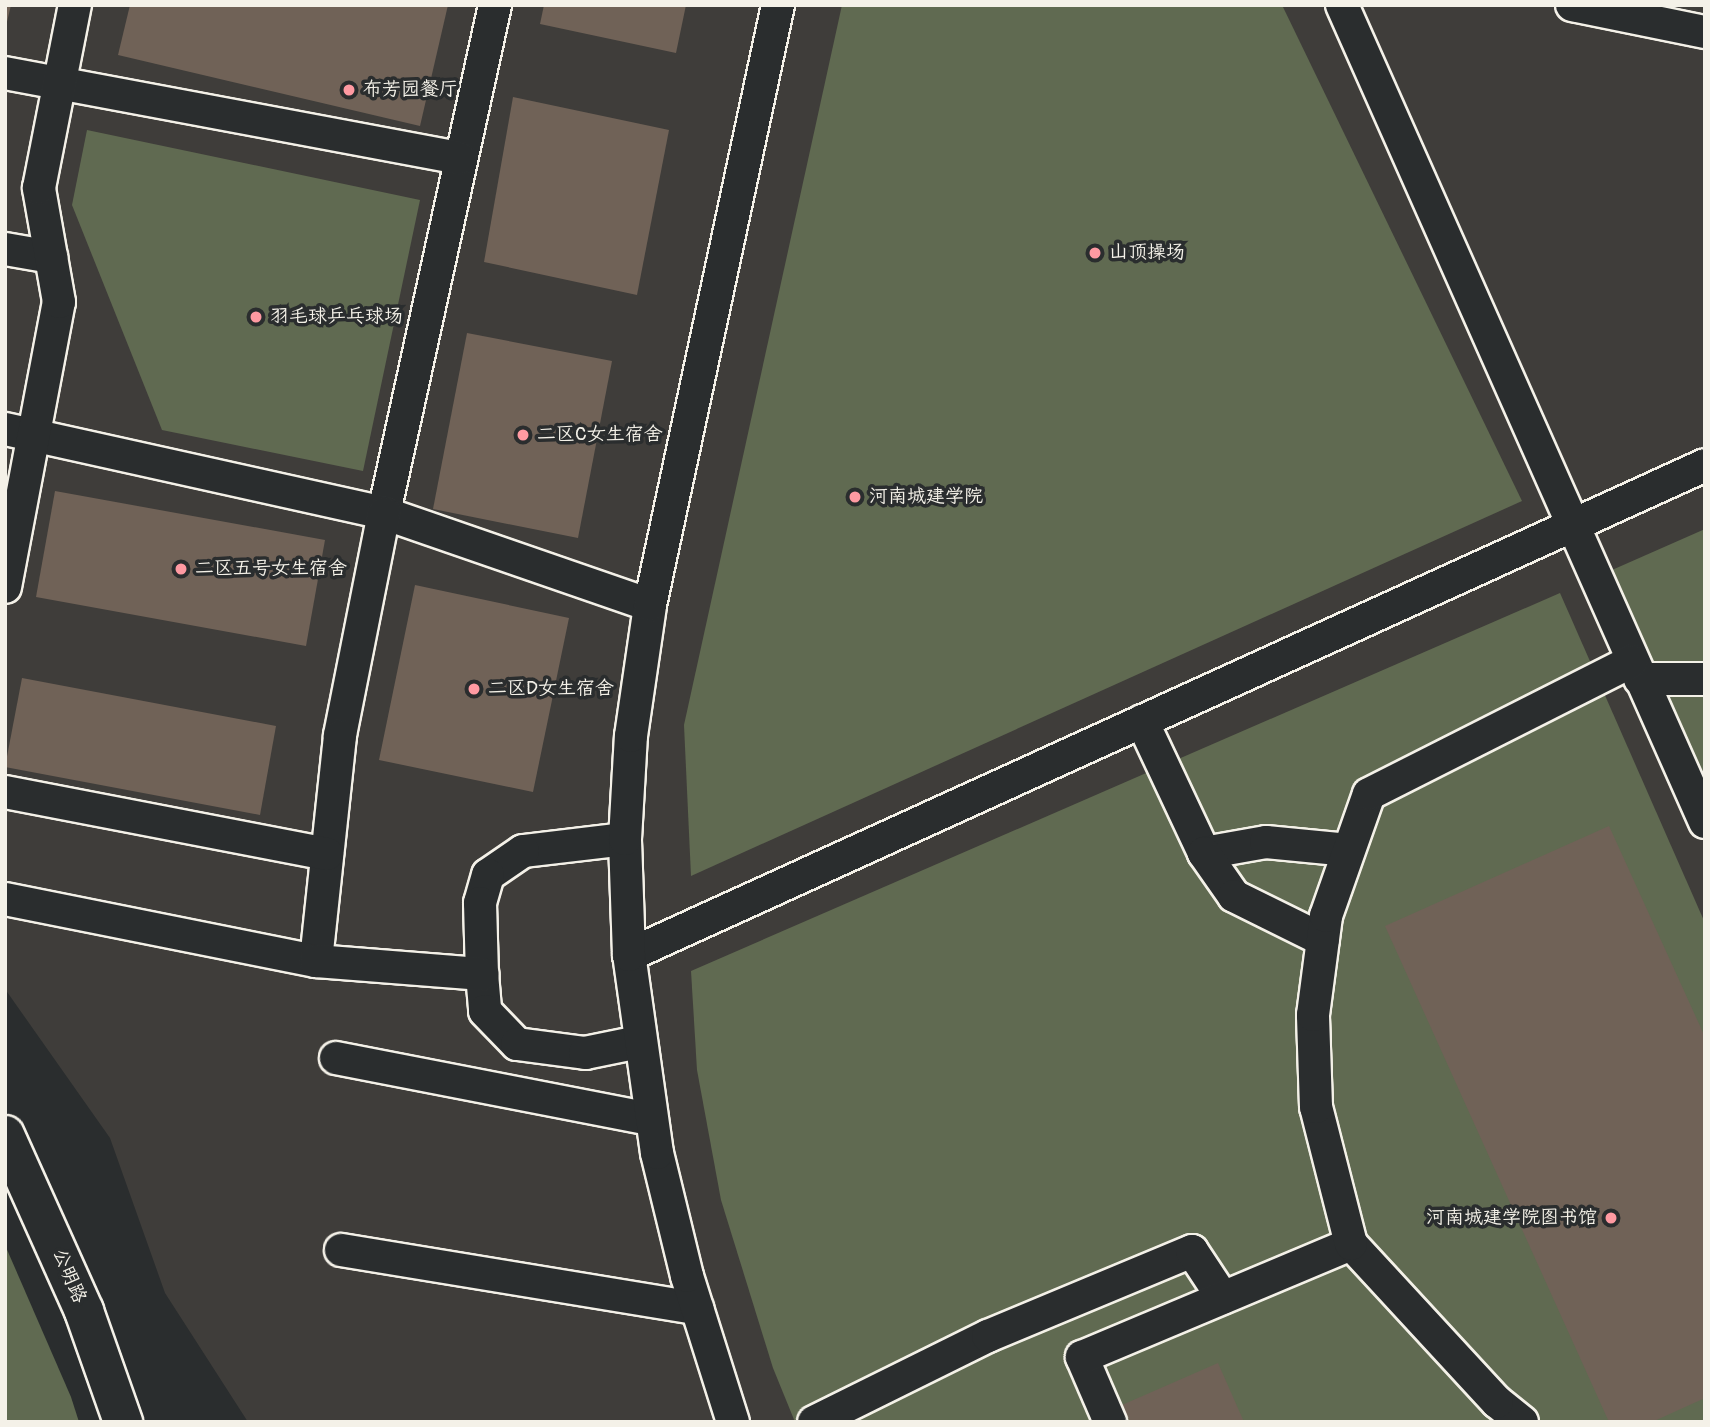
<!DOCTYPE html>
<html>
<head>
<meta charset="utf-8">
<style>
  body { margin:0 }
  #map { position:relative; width:1710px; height:1427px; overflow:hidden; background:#2a2d2e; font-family:Pangolin,"LXGW WenKai TC",sans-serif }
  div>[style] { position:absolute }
  .built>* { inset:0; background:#3f3d3a }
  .green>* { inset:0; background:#606a51 }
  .building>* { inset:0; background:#706257 }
  .roads { filter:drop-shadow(2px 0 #f4f1e8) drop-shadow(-2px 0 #f4f1e8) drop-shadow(0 2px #f4f1e8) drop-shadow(0 -2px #f4f1e8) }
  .minor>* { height:32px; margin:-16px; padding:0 16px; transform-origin:16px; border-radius:16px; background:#2a2d2e }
  .tertiary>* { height:38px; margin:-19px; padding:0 19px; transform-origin:19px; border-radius:19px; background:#2a2d2e }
  .dots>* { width:19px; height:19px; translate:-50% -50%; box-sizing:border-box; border:4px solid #2a2d2e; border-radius:50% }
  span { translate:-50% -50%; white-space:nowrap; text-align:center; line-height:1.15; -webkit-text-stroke:7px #2a2d2e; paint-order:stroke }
  .poi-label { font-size:19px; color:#f4f1e8 }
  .left { translate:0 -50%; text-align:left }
  .right { translate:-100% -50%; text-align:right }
  .street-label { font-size:19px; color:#f4f1e8 }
  .frame { position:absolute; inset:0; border:7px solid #f4f1e8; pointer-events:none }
</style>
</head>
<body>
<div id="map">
  <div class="built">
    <i style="clip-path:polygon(5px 5px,1705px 5px,1705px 1422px,248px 1422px,165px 1293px,110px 1138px,5px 989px)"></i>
  </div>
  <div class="green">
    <i style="clip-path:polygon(842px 5px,1282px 5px,1522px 501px,691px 876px,684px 725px)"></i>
    <i style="clip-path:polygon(87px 130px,420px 200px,363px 471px,162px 430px,72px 205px)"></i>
    <i style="clip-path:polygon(1705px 529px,1705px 779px,1612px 570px)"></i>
    <i style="clip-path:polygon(1560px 593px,1705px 923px,1705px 1422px,795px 1422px,773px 1368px,721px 1200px,697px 1070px,691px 971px)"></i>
    <i style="clip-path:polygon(5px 1245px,71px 1397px,79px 1422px,5px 1422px)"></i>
  </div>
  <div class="building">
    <i style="clip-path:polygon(5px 5px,11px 5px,6px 26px,5px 26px)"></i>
    <i style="clip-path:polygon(130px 5px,448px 5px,420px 126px,118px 55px)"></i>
    <i style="clip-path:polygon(544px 5px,686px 5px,676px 53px,540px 24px)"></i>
    <i style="clip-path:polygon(513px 97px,669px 130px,637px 295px,484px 262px)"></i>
    <i style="clip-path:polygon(467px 333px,612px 361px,578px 538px,433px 509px)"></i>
    <i style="clip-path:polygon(55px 491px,325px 540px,306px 646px,36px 597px)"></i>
    <i style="clip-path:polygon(415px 585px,569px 618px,533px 792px,379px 760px)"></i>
    <i style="clip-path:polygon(22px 678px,276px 726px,260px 815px,5px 767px)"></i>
    <i style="clip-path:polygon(1609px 826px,1705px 1037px,1705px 1398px,1652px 1422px,1609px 1422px,1385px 926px)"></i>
    <i style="clip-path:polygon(1218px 1363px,1244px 1422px,1130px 1422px,1122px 1405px)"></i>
  </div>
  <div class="roads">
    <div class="minor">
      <i style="left:495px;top:5px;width:520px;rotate:102.33deg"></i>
      <i style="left:384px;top:513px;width:281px;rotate:19.1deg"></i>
      <i style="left:1342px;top:5px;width:894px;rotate:66.04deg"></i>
      <i style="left:1572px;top:5px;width:136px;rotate:11.5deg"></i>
      <i style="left:5px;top:73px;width:463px;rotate:10.6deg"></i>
      <i style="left:5px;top:249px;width:47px;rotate:9.9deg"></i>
      <i style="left:5px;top:429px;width:388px;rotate:12.5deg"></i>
      <i style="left:384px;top:513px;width:227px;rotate:101.2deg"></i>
      <i style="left:340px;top:736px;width:226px;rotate:96.1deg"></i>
      <i style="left:5px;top:587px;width:290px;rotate:-79.3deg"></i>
      <i style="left:59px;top:302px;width:116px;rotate:-100deg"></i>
      <i style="left:39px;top:188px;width:187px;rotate:-78.9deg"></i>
      <i style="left:1640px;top:679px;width:65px"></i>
      <i style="left:1142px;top:721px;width:146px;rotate:64.8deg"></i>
      <i style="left:1204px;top:853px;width:63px;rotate:-10.1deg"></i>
      <i style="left:1266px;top:842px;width:83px;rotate:5.5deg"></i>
      <i style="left:5px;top:792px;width:328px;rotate:10.9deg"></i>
      <i style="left:625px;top:839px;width:103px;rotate:173.3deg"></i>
      <i style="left:523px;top:851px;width:42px;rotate:145.6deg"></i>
      <i style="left:488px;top:875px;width:29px;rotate:106deg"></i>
      <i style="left:480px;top:903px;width:71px;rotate:88.4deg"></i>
      <i style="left:482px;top:974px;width:37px;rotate:85deg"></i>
      <i style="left:485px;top:1011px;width:46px;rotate:45.9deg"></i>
      <i style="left:517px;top:1044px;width:69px;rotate:7.5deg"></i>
      <i style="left:585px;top:1053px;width:55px;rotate:-11.5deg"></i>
      <i style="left:1204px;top:853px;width:52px;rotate:55.1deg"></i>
      <i style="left:1234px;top:896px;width:99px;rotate:26.3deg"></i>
      <i style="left:5px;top:899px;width:317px;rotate:11.3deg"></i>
      <i style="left:316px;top:961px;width:167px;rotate:4.5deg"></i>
      <i style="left:629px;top:955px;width:1182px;rotate:-24.48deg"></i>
      <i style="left:336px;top:1058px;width:321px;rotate:11deg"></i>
      <i style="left:341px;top:1250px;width:361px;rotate:9.3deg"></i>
      <i style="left:733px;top:1422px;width:153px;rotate:-107.5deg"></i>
      <i style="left:687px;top:1276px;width:127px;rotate:-103.7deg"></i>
      <i style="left:657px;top:1153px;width:200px;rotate:-98deg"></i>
      <i style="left:629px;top:955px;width:116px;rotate:-92deg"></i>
      <i style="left:625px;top:839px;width:103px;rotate:-86.7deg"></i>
      <i style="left:631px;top:736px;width:132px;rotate:-81.7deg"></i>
      <i style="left:650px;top:605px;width:614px;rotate:-77.96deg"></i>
      <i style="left:814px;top:1422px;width:194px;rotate:-26.3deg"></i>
      <i style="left:988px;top:1336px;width:221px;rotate:-22.6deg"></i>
      <i style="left:1192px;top:1251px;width:56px;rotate:56.6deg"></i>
      <i style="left:1110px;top:1422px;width:71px;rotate:-113.3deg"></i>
      <i style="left:1082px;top:1357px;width:292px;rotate:-22.8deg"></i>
      <i style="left:1522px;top:1422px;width:32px;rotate:-141deg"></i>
      <i style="left:1497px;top:1402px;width:215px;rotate:-132.7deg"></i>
      <i style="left:1351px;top:1244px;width:141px;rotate:-104.3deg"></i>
      <i style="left:1316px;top:1107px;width:92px;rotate:-91.9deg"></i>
      <i style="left:1313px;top:1015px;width:100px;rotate:-82.5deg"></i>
      <i style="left:1326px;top:916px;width:129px;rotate:-70.6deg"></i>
      <i style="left:1369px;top:794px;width:295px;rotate:-26.8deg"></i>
    </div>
    <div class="tertiary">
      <i style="left:5px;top:1135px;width:193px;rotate:65.8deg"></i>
      <i style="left:84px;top:1311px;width:118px;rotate:70.6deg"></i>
    </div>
  </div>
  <div class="dots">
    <i style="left:349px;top:90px;background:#ff9aa2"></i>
    <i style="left:1095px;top:253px;background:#ff9aa2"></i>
    <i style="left:256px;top:317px;background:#ff9aa2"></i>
    <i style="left:523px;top:435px;background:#ff9aa2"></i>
    <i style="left:855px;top:497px;background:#ff9aa2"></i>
    <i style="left:181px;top:569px;background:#ff9aa2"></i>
    <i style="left:474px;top:689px;background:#ff9aa2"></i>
    <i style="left:1611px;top:1218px;background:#ff9aa2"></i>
  </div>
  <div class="poi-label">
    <span class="left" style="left:363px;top:90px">布芳园餐厅</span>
    <span class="left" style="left:1109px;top:253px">山顶操场</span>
    <span class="left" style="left:270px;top:317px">羽毛球乒乓球场</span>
    <span class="left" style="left:537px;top:435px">二区C女生宿舍</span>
    <span class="left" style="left:869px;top:497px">河南城建学院</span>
    <span class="left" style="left:195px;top:569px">二区五号女生宿舍</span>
    <span class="left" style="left:488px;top:689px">二区D女生宿舍</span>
    <span class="right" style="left:1597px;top:1218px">河南城建学院图书馆</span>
  </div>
  <div class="street-label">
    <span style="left:69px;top:1276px;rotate:67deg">公明路</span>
  </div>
  <div class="frame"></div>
</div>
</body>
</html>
